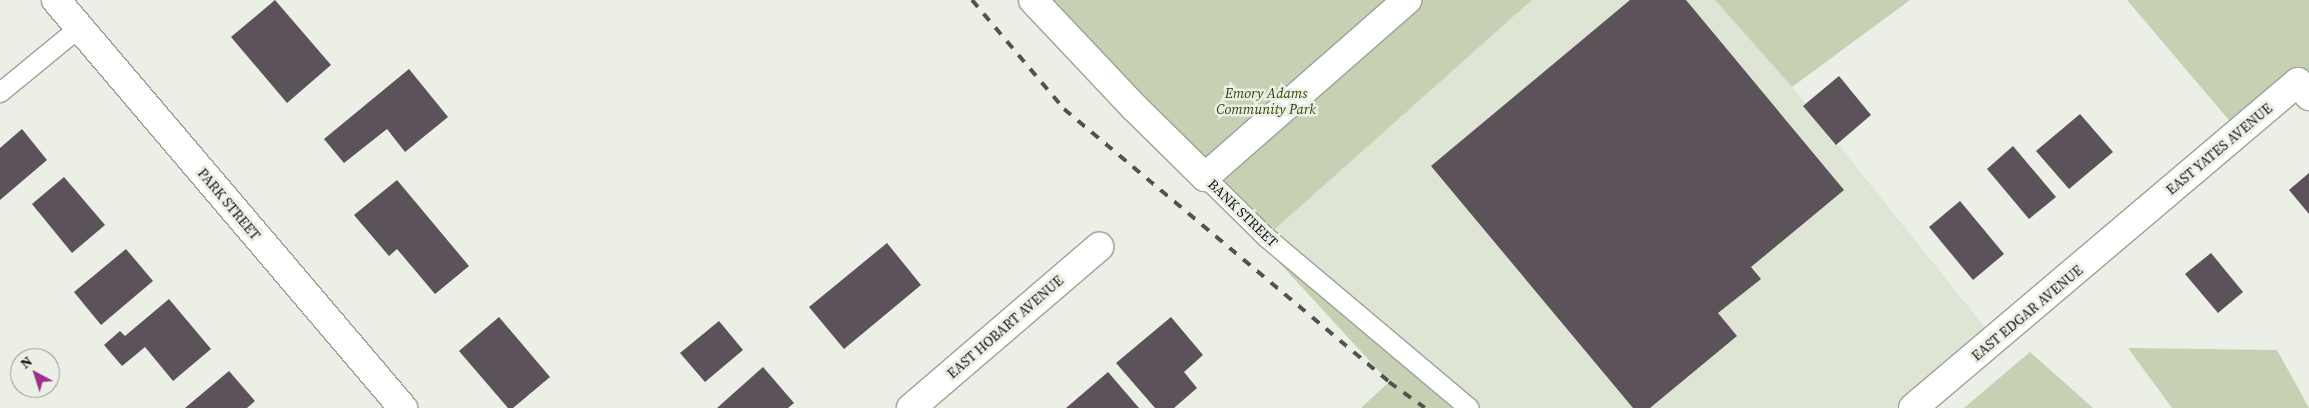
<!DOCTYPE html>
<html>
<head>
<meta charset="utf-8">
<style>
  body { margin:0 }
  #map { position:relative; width:2309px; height:408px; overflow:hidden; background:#ebefe5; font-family:"Source Serif 4",serif }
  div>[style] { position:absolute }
  .built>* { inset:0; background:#dee5d5 }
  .green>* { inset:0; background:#c5d1b2 }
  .building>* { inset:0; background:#5b5359 }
  .roads { filter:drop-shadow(1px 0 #9fa29a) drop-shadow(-1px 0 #9fa29a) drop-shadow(0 1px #9fa29a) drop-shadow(0 -1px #9fa29a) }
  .service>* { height:19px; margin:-9.5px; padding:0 9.5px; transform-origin:9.5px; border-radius:9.5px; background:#fff }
  .minor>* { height:28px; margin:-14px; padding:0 14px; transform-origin:14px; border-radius:14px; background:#fff }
  .rail>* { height:4px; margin-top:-2px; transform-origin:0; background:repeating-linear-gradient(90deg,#51534e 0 9px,transparent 0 18px) }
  span { translate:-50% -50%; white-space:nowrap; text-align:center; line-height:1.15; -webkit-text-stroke:5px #ebefe5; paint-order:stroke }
  .park-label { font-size:14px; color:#324503; font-style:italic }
  .street-label { font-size:14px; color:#131411 }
  .north { position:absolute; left:10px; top:348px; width:50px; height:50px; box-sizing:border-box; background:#ebefe5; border:1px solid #959790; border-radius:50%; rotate:320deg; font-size:14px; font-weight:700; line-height:20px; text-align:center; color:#131411 }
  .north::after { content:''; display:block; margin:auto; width:18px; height:22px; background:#9e308e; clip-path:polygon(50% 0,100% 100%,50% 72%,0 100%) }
</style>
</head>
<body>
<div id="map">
  <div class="built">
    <i style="clip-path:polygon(1532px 0,1715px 0,1792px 87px,1995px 340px,1913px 408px,1469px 408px,1266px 237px)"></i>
  </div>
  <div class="green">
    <i style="clip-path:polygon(1038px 0,1532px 0,1266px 237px,1469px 408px,1361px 408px,1389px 382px)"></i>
    <i style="clip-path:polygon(1715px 0,1910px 0,1792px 87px)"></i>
    <i style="clip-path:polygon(2127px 0,2309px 0,2309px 75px,2239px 132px)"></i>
    <i style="clip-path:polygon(2128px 348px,2277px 350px,2309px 408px,2172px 408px)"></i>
    <i style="clip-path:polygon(2030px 352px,2093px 408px,1964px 408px)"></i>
  </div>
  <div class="building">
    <i style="clip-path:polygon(275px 0,331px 65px,287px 103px,231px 37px)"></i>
    <i style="clip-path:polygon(1630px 0,1686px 0,1844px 190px,1751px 267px,1761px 279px,1718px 313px,1737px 336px,1650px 408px,1633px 408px,1431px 166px)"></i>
    <i style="clip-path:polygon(409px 69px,448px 117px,405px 152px,387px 129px,344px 163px,324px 139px)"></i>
    <i style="clip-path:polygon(1839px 76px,1871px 115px,1836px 145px,1803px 106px)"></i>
    <i style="clip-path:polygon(2080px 114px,2113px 152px,2069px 189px,2036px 151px)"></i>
    <i style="clip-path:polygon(22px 129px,47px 160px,0 200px,0 148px)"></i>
    <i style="clip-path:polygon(2013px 146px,2056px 197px,2029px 219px,1987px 169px)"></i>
    <i style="clip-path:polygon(2309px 173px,2309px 214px,2289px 190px)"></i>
    <i style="clip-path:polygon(64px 177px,105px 225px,72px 253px,32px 204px)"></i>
    <i style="clip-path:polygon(397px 180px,469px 266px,435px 294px,397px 249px,389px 256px,354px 215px)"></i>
    <i style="clip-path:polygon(1960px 201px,2004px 254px,1973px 280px,1929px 227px)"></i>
    <i style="clip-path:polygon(887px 243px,921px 285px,844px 349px,809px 307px)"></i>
    <i style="clip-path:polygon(126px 249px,153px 281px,101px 325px,74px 292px)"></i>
    <i style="clip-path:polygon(2211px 253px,2243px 292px,2218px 313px,2185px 274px)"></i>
    <i style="clip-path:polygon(169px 299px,211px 349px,173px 381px,145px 347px,122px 366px,104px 345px,120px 331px,125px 336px)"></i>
    <i style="clip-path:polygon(499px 317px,550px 377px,513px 408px,508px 408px,459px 351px)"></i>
    <i style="clip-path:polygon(1171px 317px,1203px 355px,1184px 372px,1197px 388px,1174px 408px,1155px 408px,1116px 363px)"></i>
    <i style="clip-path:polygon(719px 321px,743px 350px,705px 382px,680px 353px)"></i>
    <i style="clip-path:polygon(763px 367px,794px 403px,788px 408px,717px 408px)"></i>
    <i style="clip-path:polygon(229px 371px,255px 401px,247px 408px,185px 408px)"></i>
    <i style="clip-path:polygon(1108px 372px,1139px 408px,1066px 408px)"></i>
  </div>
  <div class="roads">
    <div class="service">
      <i style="left:0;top:92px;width:102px;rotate:-39.4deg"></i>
      <i style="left:1205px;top:177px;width:86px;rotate:44.5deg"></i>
      <i style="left:1266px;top:237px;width:265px;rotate:40.1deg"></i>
    </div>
    <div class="minor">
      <i style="left:56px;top:0;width:536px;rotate:49.62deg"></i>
      <i style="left:1033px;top:0;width:147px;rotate:46.7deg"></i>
      <i style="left:1134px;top:107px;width:100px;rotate:44.6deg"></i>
      <i style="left:1205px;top:177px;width:269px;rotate:-41.2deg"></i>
      <i style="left:911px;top:408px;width:248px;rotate:-40.6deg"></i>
      <i style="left:1913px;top:408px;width:504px;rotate:-40.26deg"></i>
      <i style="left:2298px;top:82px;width:18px;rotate:52deg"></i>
    </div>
  </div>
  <div class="rail">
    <i style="left:972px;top:0;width:143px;rotate:49.8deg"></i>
    <i style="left:1064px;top:109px;width:424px;rotate:40deg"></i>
    <i style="left:1389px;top:382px;width:44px;rotate:35.8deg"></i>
  </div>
  <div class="park-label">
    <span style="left:1266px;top:101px">Emory Adams<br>Community Park</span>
  </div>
  <div class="street-label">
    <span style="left:2219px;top:149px;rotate:-40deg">EAST YATES AVENUE</span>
    <span style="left:229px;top:204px;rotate:50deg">PARK STREET</span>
    <span style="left:1243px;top:213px;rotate:44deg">BANK STREET</span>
    <span style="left:2027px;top:313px;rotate:-40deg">EAST EDGAR AVENUE</span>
    <span style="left:1005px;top:327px;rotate:-41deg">EAST HOBART AVENUE</span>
  </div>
  <div class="north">N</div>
</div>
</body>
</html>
